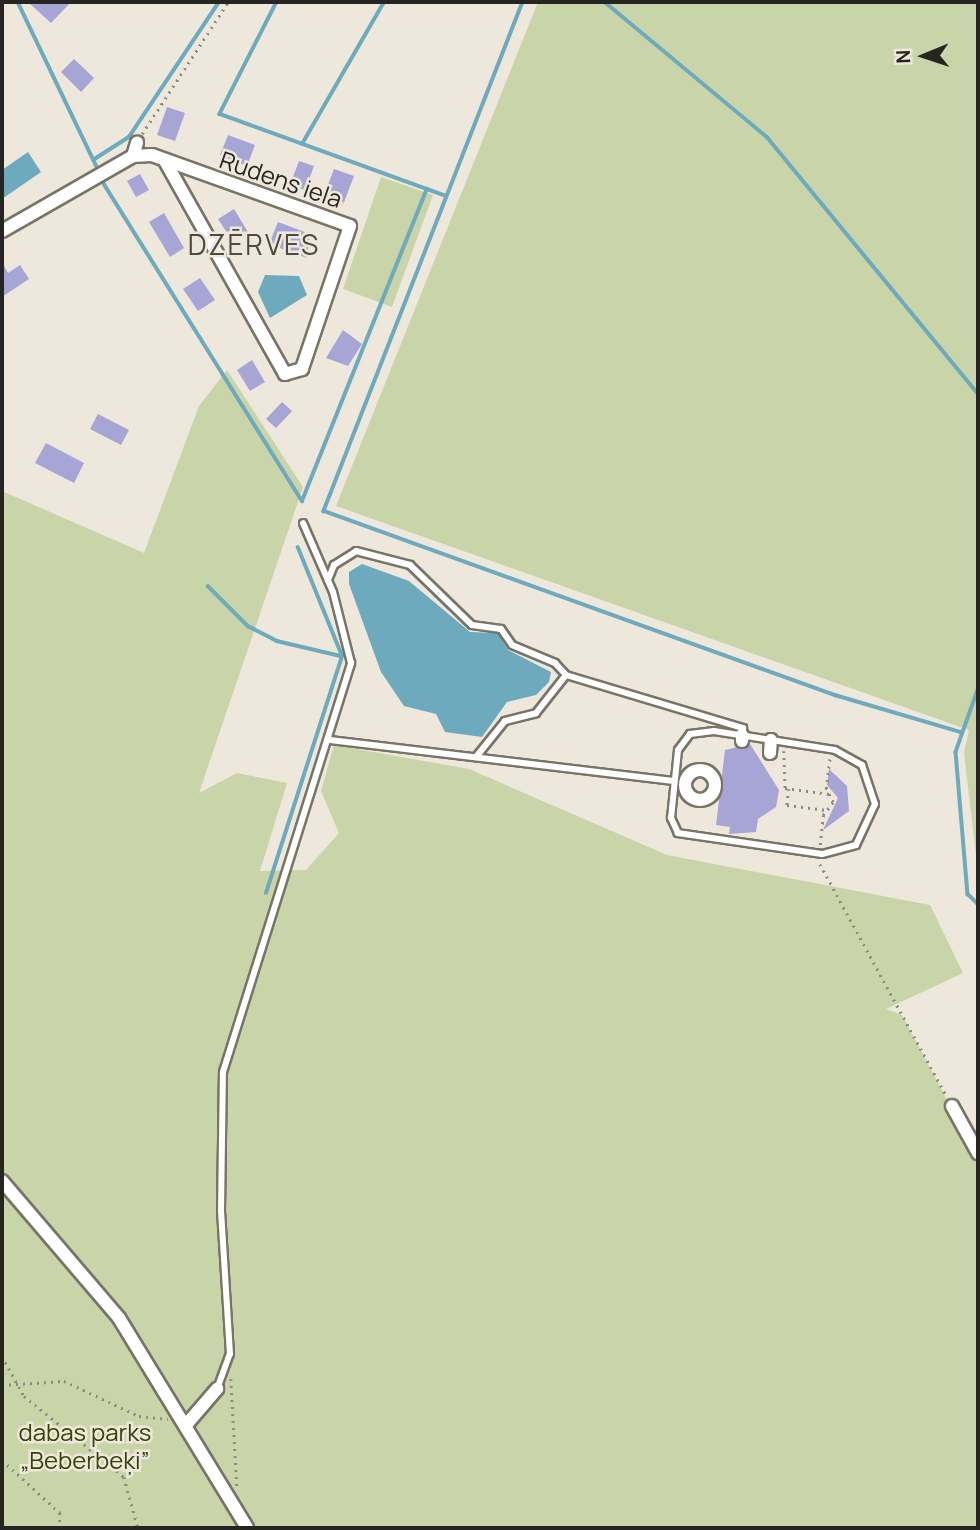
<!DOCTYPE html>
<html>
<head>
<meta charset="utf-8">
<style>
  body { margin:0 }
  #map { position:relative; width:980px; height:1530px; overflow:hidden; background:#ede8db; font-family:Manrope,sans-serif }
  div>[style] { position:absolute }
  .green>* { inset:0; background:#c9d4a8 }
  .water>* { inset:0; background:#6eaabd }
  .stream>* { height:3.5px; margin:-1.75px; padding:0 1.75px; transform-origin:1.75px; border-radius:1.75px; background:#6eaabd }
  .building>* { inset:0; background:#a6a5d5 }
  .path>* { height:2.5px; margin-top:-1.25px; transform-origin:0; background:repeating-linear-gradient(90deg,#8f8b83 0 2px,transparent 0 7px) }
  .roads { filter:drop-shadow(2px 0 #797468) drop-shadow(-2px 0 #797468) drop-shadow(0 2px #797468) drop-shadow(0 -2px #797468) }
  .service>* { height:6px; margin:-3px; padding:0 3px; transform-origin:3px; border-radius:3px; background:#fff }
  .minor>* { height:12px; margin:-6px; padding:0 6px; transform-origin:6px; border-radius:6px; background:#fff }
  .minor>.ring { margin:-6px; padding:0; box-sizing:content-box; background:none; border:12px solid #fff; border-radius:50% }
  span { translate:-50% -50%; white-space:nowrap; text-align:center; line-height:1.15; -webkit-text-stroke:5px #ede8db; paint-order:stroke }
  .street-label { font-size:24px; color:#272521 }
  .park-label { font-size:24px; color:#384208 }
  .quarter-label { font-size:28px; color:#4f4a40; letter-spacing:2px }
  .frame { position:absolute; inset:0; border:4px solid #272521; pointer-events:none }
  .north { position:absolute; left:889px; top:21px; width:70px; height:70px; -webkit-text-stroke:5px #ede8db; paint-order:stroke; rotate:268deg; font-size:19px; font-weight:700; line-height:28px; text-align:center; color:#272521 }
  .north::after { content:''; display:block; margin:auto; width:24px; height:32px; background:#272521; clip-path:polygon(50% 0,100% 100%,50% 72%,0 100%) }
</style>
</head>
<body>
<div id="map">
  <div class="green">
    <i style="clip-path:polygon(538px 2px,978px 2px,978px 872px,964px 753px,969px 730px,336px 506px)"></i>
    <i style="clip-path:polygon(381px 177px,433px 195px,392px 307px,343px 289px)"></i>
    <i style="clip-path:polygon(227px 370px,303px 487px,199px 793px,237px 773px,287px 783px,260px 871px,306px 870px,339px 833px,321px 791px,334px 745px,469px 769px,667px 855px,930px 905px,963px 973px,886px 1009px,902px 1015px,978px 1158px,978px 1528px,2px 1528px,2px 491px,144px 553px,199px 406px)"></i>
  </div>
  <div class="water">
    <i style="clip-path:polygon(28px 152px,41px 172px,2px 199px,2px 170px)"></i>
    <i style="clip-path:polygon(265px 275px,299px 276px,307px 295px,270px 318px,258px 292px)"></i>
    <i style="clip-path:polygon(362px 564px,409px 581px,470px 632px,498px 633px,508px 650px,551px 672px,549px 682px,536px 695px,507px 702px,482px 737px,445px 732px,436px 714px,404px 706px,381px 672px,349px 584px,349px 572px)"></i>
  </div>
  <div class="stream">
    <i style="left:18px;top:2px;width:183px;rotate:64.4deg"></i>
    <i style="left:277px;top:2px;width:126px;rotate:117deg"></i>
    <i style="left:220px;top:114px;width:240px;rotate:19.9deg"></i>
    <i style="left:523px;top:2px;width:547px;rotate:111.35deg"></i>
    <i style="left:324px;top:511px;width:543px;rotate:19.8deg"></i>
    <i style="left:835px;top:695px;width:131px;rotate:16.4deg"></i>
    <i style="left:605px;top:2px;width:212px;rotate:39.8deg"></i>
    <i style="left:768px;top:138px;width:331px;rotate:50.6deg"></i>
    <i style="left:302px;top:144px;width:164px;rotate:-60deg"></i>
    <i style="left:93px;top:160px;width:43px;rotate:-32.6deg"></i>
    <i style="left:129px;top:137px;width:162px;rotate:-56.3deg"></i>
    <i style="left:101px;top:179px;width:380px;rotate:58deg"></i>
    <i style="left:302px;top:501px;width:336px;rotate:-68.2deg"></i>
    <i style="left:208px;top:586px;width:57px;rotate:45deg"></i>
    <i style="left:248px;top:626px;width:33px;rotate:27deg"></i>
    <i style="left:277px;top:641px;width:66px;rotate:13.2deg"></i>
    <i style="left:978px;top:690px;width:66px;rotate:109.5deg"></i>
    <i style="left:956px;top:752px;width:143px;rotate:85.2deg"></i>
    <i style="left:968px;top:894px;width:14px;rotate:45deg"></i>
    <i style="left:266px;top:893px;width:249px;rotate:-72.2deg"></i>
    <i style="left:342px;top:656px;width:117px;rotate:-112.2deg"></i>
  </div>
  <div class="building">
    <i style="clip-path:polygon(28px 2px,71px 2px,51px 23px)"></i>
    <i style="clip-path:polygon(74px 59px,94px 78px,81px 92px,61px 72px)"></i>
    <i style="clip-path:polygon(167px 107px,185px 113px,175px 141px,157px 135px)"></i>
    <i style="clip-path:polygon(228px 135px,255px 145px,247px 166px,220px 155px)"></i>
    <i style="clip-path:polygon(299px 161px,314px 166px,305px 190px,290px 185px)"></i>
    <i style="clip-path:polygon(334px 169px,354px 176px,343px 205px,323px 198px)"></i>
    <i style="clip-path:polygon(140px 174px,149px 190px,136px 197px,127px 181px)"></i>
    <i style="clip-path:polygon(234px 209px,251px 237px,238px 232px,232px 240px,218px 219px)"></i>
    <i style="clip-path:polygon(164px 213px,184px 248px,170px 257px,149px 222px)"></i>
    <i style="clip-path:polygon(278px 222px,310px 234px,307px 258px,269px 244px)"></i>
    <i style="clip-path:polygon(2px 262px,8px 273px,20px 265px,29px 279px,2px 297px)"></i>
    <i style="clip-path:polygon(200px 278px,215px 300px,198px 311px,183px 289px)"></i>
    <i style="clip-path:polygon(343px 330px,362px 344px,348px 366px,326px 358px)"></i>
    <i style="clip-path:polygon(252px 360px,265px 382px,250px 391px,237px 370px)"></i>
    <i style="clip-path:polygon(282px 402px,292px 411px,276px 428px,266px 419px)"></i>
    <i style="clip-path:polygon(98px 414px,129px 430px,121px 445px,90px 429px)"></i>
    <i style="clip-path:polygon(46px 443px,84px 463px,74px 483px,35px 463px)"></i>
    <i style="clip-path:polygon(750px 744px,779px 790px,776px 807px,758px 819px,756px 832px,729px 834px,730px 827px,716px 825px,725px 750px)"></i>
    <i style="clip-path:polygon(829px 769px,847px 786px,849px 811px,823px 830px,838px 798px,827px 785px)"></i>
  </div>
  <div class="path">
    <i style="left:142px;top:134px;width:158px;rotate:-56.9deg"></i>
    <i style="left:784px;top:751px;width:37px;rotate:88deg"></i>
    <i style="left:785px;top:788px;width:45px;rotate:7.6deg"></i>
    <i style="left:789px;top:789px;width:16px;rotate:97deg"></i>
    <i style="left:787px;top:805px;width:40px;rotate:7.1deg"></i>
    <i style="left:820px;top:845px;width:30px;rotate:-84deg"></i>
    <i style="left:823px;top:815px;width:16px;rotate:-52deg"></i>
    <i style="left:833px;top:802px;width:15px;rotate:-118deg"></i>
    <i style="left:826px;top:789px;width:33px;rotate:-83deg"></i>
    <i style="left:820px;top:864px;width:265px;rotate:61.4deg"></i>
    <i style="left:2px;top:1356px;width:46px;rotate:61.2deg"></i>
    <i style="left:24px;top:1396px;width:129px;rotate:39deg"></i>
    <i style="left:124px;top:1477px;width:53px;rotate:74.6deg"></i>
    <i style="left:231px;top:1379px;width:108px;rotate:86.8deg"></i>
    <i style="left:2px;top:1385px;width:62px;rotate:-3.7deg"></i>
    <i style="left:64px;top:1381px;width:83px;rotate:25deg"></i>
    <i style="left:139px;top:1416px;width:29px;rotate:6deg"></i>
    <i style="left:2px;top:1460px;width:79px;rotate:42.4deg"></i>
    <i style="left:60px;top:1513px;width:15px;rotate:90deg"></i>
  </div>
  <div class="roads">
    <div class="service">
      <i style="left:328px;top:580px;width:16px;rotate:-68deg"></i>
      <i style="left:334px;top:565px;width:26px;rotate:-32deg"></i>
      <i style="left:356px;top:551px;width:56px;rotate:14.5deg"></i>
      <i style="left:410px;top:565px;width:86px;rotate:44.1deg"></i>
      <i style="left:472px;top:625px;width:29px;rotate:8deg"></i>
      <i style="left:501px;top:629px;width:19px;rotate:55deg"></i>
      <i style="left:512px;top:645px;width:47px;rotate:22.7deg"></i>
      <i style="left:555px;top:663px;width:16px;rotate:47deg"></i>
      <i style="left:714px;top:731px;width:122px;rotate:8.9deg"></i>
      <i style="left:835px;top:750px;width:31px;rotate:29deg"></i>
      <i style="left:862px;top:765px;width:41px;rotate:71.6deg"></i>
      <i style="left:875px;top:804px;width:45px;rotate:114.9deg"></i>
      <i style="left:856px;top:845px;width:35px;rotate:165deg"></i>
      <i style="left:822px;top:854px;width:146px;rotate:-171.7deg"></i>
      <i style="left:678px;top:833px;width:17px;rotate:-115deg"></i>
      <i style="left:671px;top:818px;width:68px;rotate:-84.1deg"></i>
      <i style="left:678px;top:750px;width:20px;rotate:-53deg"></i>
      <i style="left:690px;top:734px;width:24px;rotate:-7deg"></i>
      <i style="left:330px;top:740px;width:346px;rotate:6.8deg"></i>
      <i style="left:476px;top:757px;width:46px;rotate:-51.1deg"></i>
      <i style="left:505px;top:721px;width:32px;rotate:-14deg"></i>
      <i style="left:536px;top:713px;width:48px;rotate:-51.7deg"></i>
      <i style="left:566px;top:675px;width:185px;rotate:16.7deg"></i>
      <i style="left:743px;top:728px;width:7px;rotate:98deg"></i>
      <i style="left:217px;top:1389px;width:37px;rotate:-70deg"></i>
      <i style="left:230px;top:1354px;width:143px;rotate:-93.6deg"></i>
      <i style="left:221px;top:1211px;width:139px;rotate:-89.2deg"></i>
      <i style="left:223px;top:1072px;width:429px;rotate:-72.6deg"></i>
      <i style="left:351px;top:663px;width:73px;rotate:-104.2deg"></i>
      <i style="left:333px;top:592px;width:75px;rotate:-113.5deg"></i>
    </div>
    <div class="minor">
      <i style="left:133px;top:156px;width:19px;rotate:-3deg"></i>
      <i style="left:152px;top:155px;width:210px;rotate:19.7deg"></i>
      <i style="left:350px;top:226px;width:151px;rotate:108.6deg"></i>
      <i style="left:302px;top:369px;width:18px;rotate:164deg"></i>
      <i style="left:285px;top:374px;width:244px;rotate:-119.4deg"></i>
      <i style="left:2px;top:231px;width:151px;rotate:-29.8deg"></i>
      <i style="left:133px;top:156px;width:14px;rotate:-73deg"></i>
      <i style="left:742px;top:741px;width:6px;rotate:-90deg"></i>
      <i style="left:770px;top:753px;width:13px;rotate:-86deg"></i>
      <i class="ring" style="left:685px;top:770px;width:18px;height:18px"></i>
      <i style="left:952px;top:1106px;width:54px;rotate:61deg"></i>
      <i style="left:2px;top:1181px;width:180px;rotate:49.5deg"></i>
      <i style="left:119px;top:1318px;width:246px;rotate:58.6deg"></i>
      <i style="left:186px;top:1425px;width:48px;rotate:-49.3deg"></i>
    </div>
  </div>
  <div class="street-label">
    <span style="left:281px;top:179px;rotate:19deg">Rudens iela</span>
  </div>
  <div class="park-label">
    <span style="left:85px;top:1446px">dabas parks<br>„Beberbeķi”</span>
  </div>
  <div class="quarter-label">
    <span style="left:254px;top:244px">DZĒRVES</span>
  </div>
  <div class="frame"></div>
  <div class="north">N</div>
</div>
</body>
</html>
